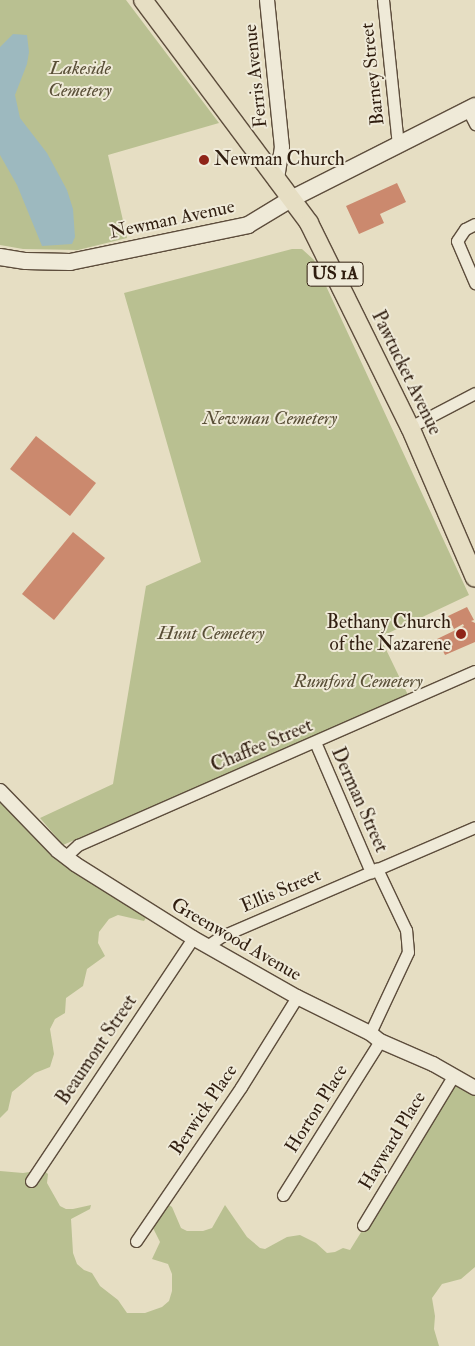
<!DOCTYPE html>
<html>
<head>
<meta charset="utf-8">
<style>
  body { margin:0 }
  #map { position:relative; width:475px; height:1346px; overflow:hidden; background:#e6dec3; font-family:"IM FELL Double Pica",serif }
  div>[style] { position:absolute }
  .green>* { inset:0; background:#b9c091 }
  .water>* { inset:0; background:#9db9bf }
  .building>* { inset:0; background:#cb896e }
  .roads { filter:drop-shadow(1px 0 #5d4d3c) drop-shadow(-1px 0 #5d4d3c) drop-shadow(0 1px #5d4d3c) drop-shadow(0 -1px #5d4d3c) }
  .minor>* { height:11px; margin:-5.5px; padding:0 5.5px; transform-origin:5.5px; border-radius:5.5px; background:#efead8 }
  .tertiary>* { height:14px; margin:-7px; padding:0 7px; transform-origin:7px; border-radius:7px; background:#efead8 }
  .secondary>* { height:16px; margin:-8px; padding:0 8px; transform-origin:8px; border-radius:8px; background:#efead8 }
  .primary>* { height:18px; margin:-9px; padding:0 9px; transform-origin:9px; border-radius:9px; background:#e6dec3 }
  .dots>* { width:14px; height:14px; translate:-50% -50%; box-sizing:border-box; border:2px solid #efead8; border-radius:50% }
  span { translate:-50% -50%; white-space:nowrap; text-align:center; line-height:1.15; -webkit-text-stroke:4px #efead8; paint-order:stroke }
  .shield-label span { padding:1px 4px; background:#efead8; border:1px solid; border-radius:4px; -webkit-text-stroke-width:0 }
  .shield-label { font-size:18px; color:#2f1d0f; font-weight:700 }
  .park-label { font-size:19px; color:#584e36; font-style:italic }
  .street-label { font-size:19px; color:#2f1d0f }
  .poi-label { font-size:19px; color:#2f1d0f }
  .left { translate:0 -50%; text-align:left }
  .right { translate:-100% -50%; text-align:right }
</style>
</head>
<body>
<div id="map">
  <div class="green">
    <i style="clip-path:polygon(0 0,126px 0,219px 123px,108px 155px,127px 238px,78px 250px,23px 249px,0 245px)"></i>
    <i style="clip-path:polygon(292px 249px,302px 249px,314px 260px,469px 595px,380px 637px,408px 695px,63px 845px,40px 818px,113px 784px,146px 586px,201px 562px,124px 293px)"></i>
    <i style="clip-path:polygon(0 795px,13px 808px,149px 913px,144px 921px,118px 915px,109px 919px,99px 932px,98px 943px,105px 956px,87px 969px,83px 986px,66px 998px,65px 1013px,55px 1019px,50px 1029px,54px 1054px,50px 1067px,35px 1073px,12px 1092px,8px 1110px,0 1118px)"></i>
    <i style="clip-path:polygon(456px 1080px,475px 1091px,475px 1267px,461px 1279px,442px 1284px,432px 1298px,435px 1316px,434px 1329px,439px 1346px,0 1346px,0 1171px,23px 1173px,43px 1170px,48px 1174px,47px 1183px,60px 1206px,66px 1209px,73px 1209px,91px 1205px,90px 1209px,71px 1219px,73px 1253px,77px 1264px,84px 1270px,92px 1273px,100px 1286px,118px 1300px,127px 1313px,145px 1313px,162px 1307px,169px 1301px,172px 1291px,172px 1274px,168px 1264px,152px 1259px,160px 1242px,151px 1224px,166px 1203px,172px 1207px,181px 1228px,187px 1231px,203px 1231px,212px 1228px,225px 1205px,247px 1237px,260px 1248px,265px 1249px,287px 1237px,300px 1235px,316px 1243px,327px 1253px,335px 1252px,343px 1248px,350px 1250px)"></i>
  </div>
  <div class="water">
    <i style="clip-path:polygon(13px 34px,27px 35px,29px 52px,27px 64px,15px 95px,20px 118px,47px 153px,67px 190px,73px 209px,75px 237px,72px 244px,42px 246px,17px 185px,0 155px,0 47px)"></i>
  </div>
  <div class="building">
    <i style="clip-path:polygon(397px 183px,406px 202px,380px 214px,384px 223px,359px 234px,346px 206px)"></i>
    <i style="clip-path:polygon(36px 436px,96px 483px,70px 516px,10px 469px)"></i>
    <i style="clip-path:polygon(73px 532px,105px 558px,54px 620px,22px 594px)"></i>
    <i style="clip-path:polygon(467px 607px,474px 620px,471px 621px,475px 623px,475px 642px,445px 655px,437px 639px,464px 626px,463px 624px,454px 629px,448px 616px)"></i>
  </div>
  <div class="roads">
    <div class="minor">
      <i style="left:383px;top:0;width:146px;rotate:84.1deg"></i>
      <i style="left:468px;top:110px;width:16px;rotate:63deg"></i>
      <i style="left:475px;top:224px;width:11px;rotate:153deg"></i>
      <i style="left:465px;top:229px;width:14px;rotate:124deg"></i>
      <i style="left:457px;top:241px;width:46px;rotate:66.8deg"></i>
      <i style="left:410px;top:427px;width:73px;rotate:-27.6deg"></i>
      <i style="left:315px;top:742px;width:142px;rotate:66.7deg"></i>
      <i style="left:65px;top:857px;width:18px;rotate:-43deg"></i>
      <i style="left:78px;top:845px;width:433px;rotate:-23.7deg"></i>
      <i style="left:207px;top:946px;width:18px;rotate:-34deg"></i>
      <i style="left:222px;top:936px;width:275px;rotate:-23.3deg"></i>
      <i style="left:370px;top:1033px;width:89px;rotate:-64.9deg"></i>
      <i style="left:408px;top:952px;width:22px;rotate:-95deg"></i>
      <i style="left:406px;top:930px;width:68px;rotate:-115.4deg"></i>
      <i style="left:31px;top:1181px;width:292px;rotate:-56.3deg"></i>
      <i style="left:283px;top:1195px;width:182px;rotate:-57.8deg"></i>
      <i style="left:363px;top:1225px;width:175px;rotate:-58.8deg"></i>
      <i style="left:136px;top:1241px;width:186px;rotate:-55.7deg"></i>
      <i style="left:241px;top:1087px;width:106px;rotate:-58.1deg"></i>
    </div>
    <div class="tertiary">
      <i style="left:267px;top:0;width:148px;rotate:84.2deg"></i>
      <i style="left:282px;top:147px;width:31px;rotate:99deg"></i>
      <i style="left:0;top:791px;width:83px;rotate:46deg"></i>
      <i style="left:58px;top:851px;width:21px;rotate:37deg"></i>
      <i style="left:75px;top:864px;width:139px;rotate:32.1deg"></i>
      <i style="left:193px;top:938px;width:120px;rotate:29.6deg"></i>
      <i style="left:297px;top:997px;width:81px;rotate:26.3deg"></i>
      <i style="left:370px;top:1033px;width:13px;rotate:39deg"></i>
      <i style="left:380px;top:1041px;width:58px;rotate:23.5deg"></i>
      <i style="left:433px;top:1064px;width:48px;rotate:29.7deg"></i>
    </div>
    <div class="secondary">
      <i style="left:0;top:257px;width:26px;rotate:9deg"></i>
      <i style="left:26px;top:261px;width:44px;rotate:1.3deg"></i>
      <i style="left:70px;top:262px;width:182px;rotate:-11.7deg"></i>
      <i style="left:248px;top:225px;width:50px;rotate:-31.2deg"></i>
      <i style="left:291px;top:199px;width:206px;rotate:-26.8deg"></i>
    </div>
    <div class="primary">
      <i style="left:143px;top:0;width:278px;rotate:53.3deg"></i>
      <i style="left:309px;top:223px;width:228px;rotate:63.7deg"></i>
      <i style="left:410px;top:427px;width:164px;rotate:66.7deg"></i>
    </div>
  </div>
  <div class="dots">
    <i style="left:204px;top:160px;background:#8f2418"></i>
    <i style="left:461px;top:634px;background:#8f2418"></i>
  </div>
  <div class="shield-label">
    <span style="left:335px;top:274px">US 1A</span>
  </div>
  <div class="park-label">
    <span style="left:80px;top:80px">Lakeside<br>Cemetery</span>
    <span style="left:270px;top:419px">Newman Cemetery</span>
    <span style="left:211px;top:634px">Hunt Cemetery</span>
    <span style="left:358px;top:682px">Rumford Cemetery</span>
  </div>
  <div class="street-label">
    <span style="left:373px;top:74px;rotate:-96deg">Barney Street</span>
    <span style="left:256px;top:76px;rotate:-96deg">Ferris Avenue</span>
    <span style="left:172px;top:220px;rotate:-12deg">Newman Avenue</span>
    <span style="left:406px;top:373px;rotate:64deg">Pawtucket Avenue</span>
    <span style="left:262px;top:746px;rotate:-23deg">Chaffee Street</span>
    <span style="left:359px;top:800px;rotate:66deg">Derman Street</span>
    <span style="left:281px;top:891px;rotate:-23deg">Ellis Street</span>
    <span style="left:236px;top:940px;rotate:30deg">Greenwood Avenue</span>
    <span style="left:97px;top:1050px;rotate:-56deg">Beaumont Street</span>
    <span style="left:317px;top:1109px;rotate:-58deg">Horton Place</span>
    <span style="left:204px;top:1110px;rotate:-56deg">Berwick Place</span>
    <span style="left:393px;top:1141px;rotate:-59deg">Hayward Place</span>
  </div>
  <div class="poi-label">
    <span class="left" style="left:214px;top:160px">Newman Church</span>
    <span class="right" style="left:451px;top:634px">Bethany Church<br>of the Nazarene</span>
  </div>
</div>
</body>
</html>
